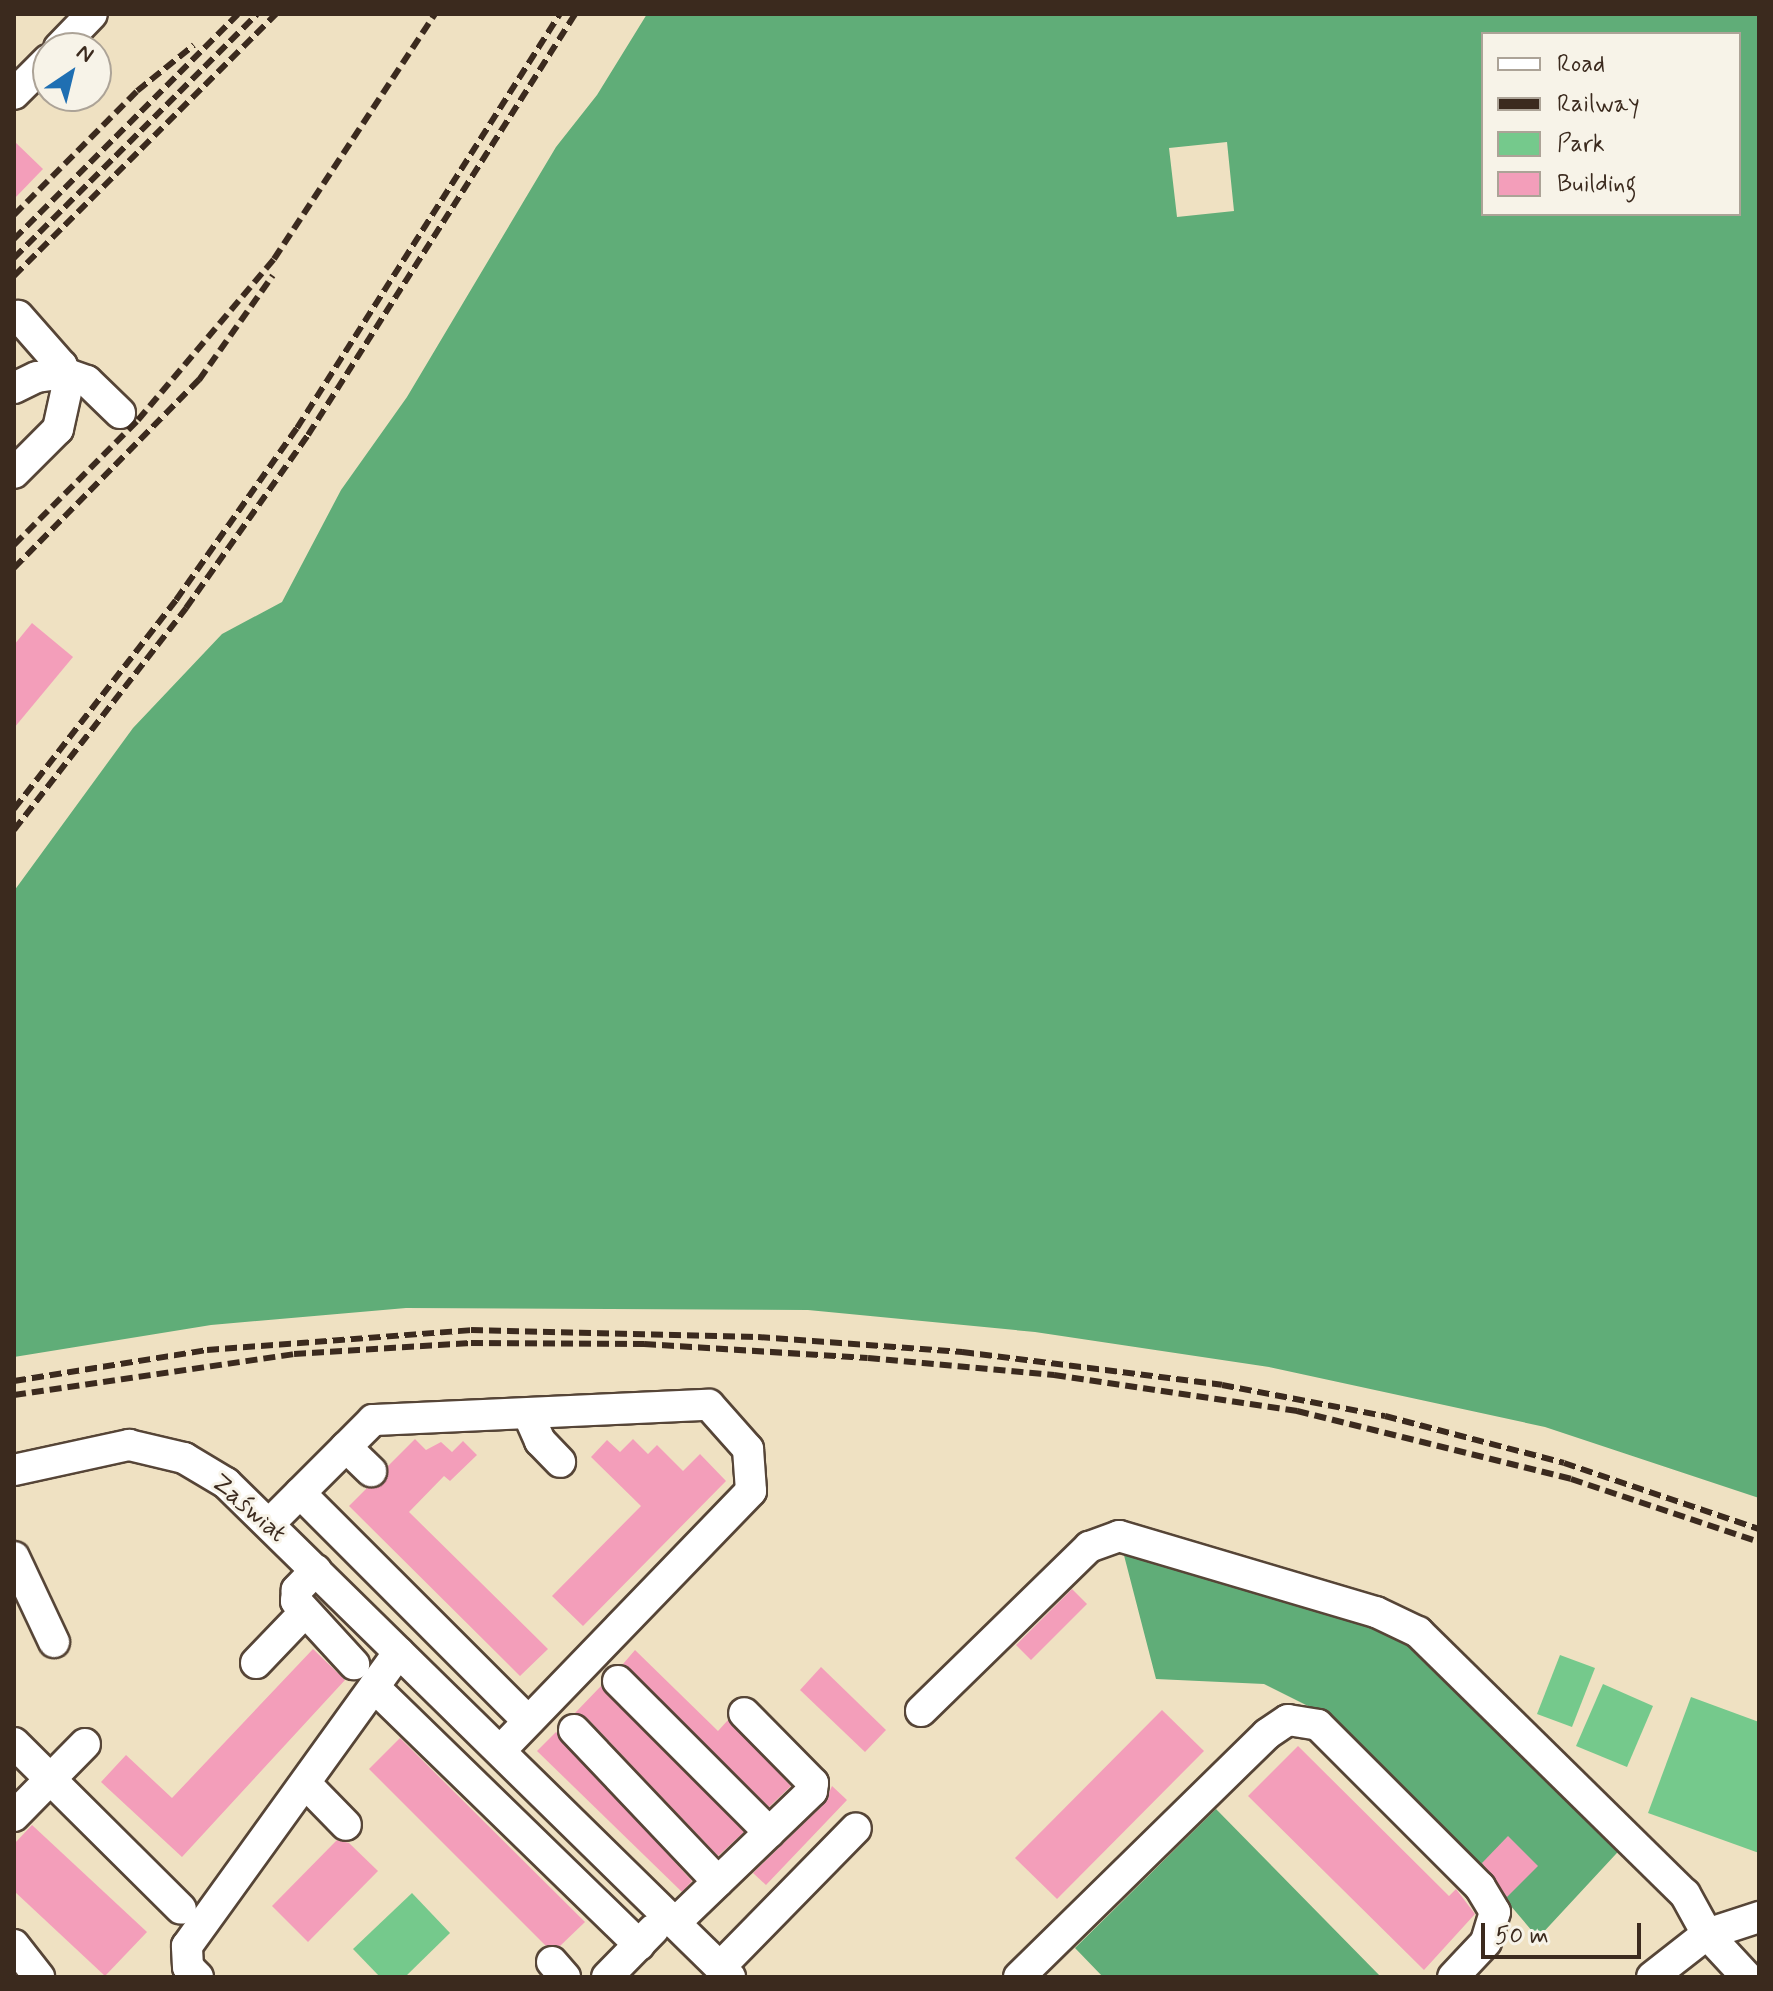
<!DOCTYPE html>
<html>
<head>
<meta charset="utf-8">
<style>
  body { margin:0 }
  #map { position:relative; width:1773px; height:1991px; overflow:hidden; background:#efe1c2; font-family:Mynerve,sans-serif }
  div>[style] { position:absolute }
  .green>* { inset:0; background:#75c98c }
  .forest>* { inset:0; background:#60ad78 }
  .building>* { inset:0; background:#f39eba }
  .roads { filter:drop-shadow(2px 0 #564537) drop-shadow(-2px 0 #564537) drop-shadow(0 2px #564537) drop-shadow(0 -2px #564537) }
  .minor>* { height:30px; margin:-15px; padding:0 15px; transform-origin:15px; border-radius:15px; background:#fff }
  .rail>* { height:6px; margin-top:-3px; transform-origin:0; background:repeating-linear-gradient(90deg,#3b2a1e 0 12px,transparent 0 18px) }
  span { translate:-50% -50%; white-space:nowrap; text-align:center; line-height:1.15; -webkit-text-stroke:6px #f7f3e8; paint-order:stroke }
  .street-label { font-size:26px; color:#3b2a1e }
  .frame { position:absolute; inset:0; border:16px solid #3b2a1e; pointer-events:none }
  .legend { position:absolute; left:1481px; top:32px; width:260px; height:184px; box-sizing:border-box; background:#f7f3e8; border:2px solid #aca397; margin:0; padding:10px 14px; list-style:none; font-size:24px; color:#3b2a1e }
  .legend li { display:flex; align-items:center; gap:16px; height:40px }
  .legend b { width:40px; border:2px solid #aca397 }
  .north { position:absolute; left:32px; top:32px; width:80px; height:80px; box-sizing:border-box; background:#f7f3e8; border:2px solid #aca397; border-radius:50%; rotate:35deg; font-size:22px; font-weight:700; line-height:32px; text-align:center; color:#3b2a1e }
  .north::after { content:''; display:block; margin:auto; width:28px; height:36px; background:#1f6fb2; clip-path:polygon(50% 0,100% 100%,50% 72%,0 100%) }
  .scale { position:absolute; left:1481px; top:1923px; width:160px; height:36px; box-sizing:border-box; border:4px solid #3b2a1e; border-top:0; padding-left:10px; font-size:24px; line-height:28px; white-space:nowrap; color:#3b2a1e; -webkit-text-stroke:6px #f7f3e8; paint-order:stroke }
</style>
</head>
<body>
<div id="map">
  <div class="green">
    <i style="clip-path:polygon(1560px 1655px,1595px 1668px,1572px 1727px,1537px 1714px)"></i>
    <i style="clip-path:polygon(1603px 1684px,1653px 1706px,1627px 1767px,1576px 1746px)"></i>
    <i style="clip-path:polygon(1691px 1697px,1759px 1722px,1759px 1853px,1648px 1813px)"></i>
    <i style="clip-path:polygon(412px 1893px,450px 1933px,405px 1977px,380px 1977px,353px 1949px)"></i>
  </div>
  <div class="forest">
    <i style="clip-path:polygon(evenodd,647px 14px,1759px 14px,1759px 1498px,1545px 1427px,1269px 1367px,1035px 1332px,808px 1310px,406px 1308px,211px 1325px,14px 1357px,14px 891px,133px 728px,222px 634px,282px 602px,341px 490px,407px 397px,556px 147px,597px 95px,647px 14px,1483px 34px,1739px 34px,1739px 214px,1483px 214px,1483px 34px,647px 14px,1227px 142px,1234px 211px,1177px 217px,1169px 148px,1227px 142px)"></i>
    <i style="clip-path:polygon(1119px 1536px,1376px 1612px,1628px 1841px,1538px 1938px,1493px 1885px,1328px 1716px,1264px 1684px,1156px 1679px)"></i>
    <i style="clip-path:polygon(1216px 1809px,1381px 1977px,1382px 1977px,1103px 1977px,1075px 1948px)"></i>
  </div>
  <div class="building">
    <i style="clip-path:polygon(14px 141px,43px 169px,14px 199px)"></i>
    <i style="clip-path:polygon(32px 623px,73px 657px,14px 728px,14px 645px)"></i>
    <i style="clip-path:polygon(415px 1439px,426px 1450px,441px 1442px,452px 1452px,463px 1441px,477px 1455px,450px 1481px,444px 1476px,409px 1512px,548px 1649px,520px 1676px,349px 1506px,367px 1488px,383px 1484px,388px 1466px)"></i>
    <i style="clip-path:polygon(633px 1439px,648px 1454px,657px 1445px,683px 1471px,700px 1454px,726px 1481px,583px 1626px,552px 1596px,641px 1506px,591px 1457px,607px 1440px,620px 1452px)"></i>
    <i style="clip-path:polygon(1072px 1589px,1087px 1604px,1031px 1660px,1016px 1645px)"></i>
    <i style="clip-path:polygon(313px 1649px,345px 1680px,182px 1857px,101px 1782px,126px 1755px,172px 1798px)"></i>
    <i style="clip-path:polygon(635px 1650px,718px 1731px,728px 1720px,791px 1786px,769px 1807px,623px 1664px)"></i>
    <i style="clip-path:polygon(821px 1667px,886px 1730px,865px 1752px,800px 1690px)"></i>
    <i style="clip-path:polygon(601px 1686px,744px 1832px,718px 1856px,587px 1718px,575px 1713px)"></i>
    <i style="clip-path:polygon(1162px 1710px,1204px 1751px,1057px 1899px,1015px 1858px)"></i>
    <i style="clip-path:polygon(556px 1732px,692px 1881px,682px 1892px,537px 1751px)"></i>
    <i style="clip-path:polygon(400px 1738px,585px 1922px,560px 1946px,546px 1946px,369px 1769px)"></i>
    <i style="clip-path:polygon(1298px 1746px,1449px 1896px,1456px 1889px,1475px 1914px,1424px 1970px,1248px 1796px)"></i>
    <i style="clip-path:polygon(832px 1786px,847px 1800px,766px 1885px,753px 1873px,824px 1804px)"></i>
    <i style="clip-path:polygon(32px 1825px,147px 1932px,105px 1976px,14px 1891px,14px 1844px)"></i>
    <i style="clip-path:polygon(1508px 1836px,1538px 1866px,1507px 1897px,1482px 1863px)"></i>
    <i style="clip-path:polygon(337px 1840px,349px 1843px,378px 1871px,308px 1942px,272px 1906px)"></i>
  </div>
  <div class="roads">
    <div class="minor">
      <i style="left:59px;top:48px;width:47px;rotate:-45.9deg"></i>
      <i style="left:14px;top:94px;width:48px;rotate:-45deg"></i>
      <i style="left:14px;top:388px;width:25px;rotate:-26deg"></i>
      <i style="left:37px;top:377px;width:27px;rotate:-8deg"></i>
      <i style="left:64px;top:373px;width:24px;rotate:19deg"></i>
      <i style="left:87px;top:381px;width:46px;rotate:44.1deg"></i>
      <i style="left:14px;top:473px;width:62px;rotate:-45deg"></i>
      <i style="left:58px;top:429px;width:42px;rotate:-77.6deg"></i>
      <i style="left:67px;top:388px;width:23px;rotate:-103deg"></i>
      <i style="left:62px;top:366px;width:67px;rotate:-131.3deg"></i>
      <i style="left:528px;top:1414px;width:30px;rotate:66deg"></i>
      <i style="left:540px;top:1441px;width:29px;rotate:46deg"></i>
      <i style="left:346px;top:1447px;width:35px;rotate:44deg"></i>
      <i style="left:14px;top:1470px;width:118px;rotate:-12.3deg"></i>
      <i style="left:129px;top:1445px;width:57px;rotate:13.3deg"></i>
      <i style="left:184px;top:1458px;width:49px;rotate:30.8deg"></i>
      <i style="left:226px;top:1483px;width:706px;rotate:44.43deg"></i>
      <i style="left:300px;top:1493px;width:322px;rotate:45deg"></i>
      <i style="left:269px;top:1524px;width:147px;rotate:-45deg"></i>
      <i style="left:373px;top:1420px;width:336px;rotate:-2.6deg"></i>
      <i style="left:709px;top:1405px;width:59px;rotate:48.4deg"></i>
      <i style="left:748px;top:1449px;width:42px;rotate:85.9deg"></i>
      <i style="left:751px;top:1491px;width:361px;rotate:134deg"></i>
      <i style="left:14px;top:1557px;width:94px;rotate:64.8deg"></i>
      <i style="left:316px;top:1570px;width:28px;rotate:134deg"></i>
      <i style="left:297px;top:1590px;width:11px;rotate:95deg"></i>
      <i style="left:296px;top:1601px;width:86px;rotate:47.4deg"></i>
      <i style="left:256px;top:1663px;width:68px;rotate:-46.2deg"></i>
      <i style="left:618px;top:1681px;width:214px;rotate:45deg"></i>
      <i style="left:374px;top:1687px;width:370px;rotate:44.2deg"></i>
      <i style="left:921px;top:1711px;width:235px;rotate:-44.3deg"></i>
      <i style="left:1089px;top:1547px;width:32px;rotate:-20deg"></i>
      <i style="left:1119px;top:1536px;width:268px;rotate:16.5deg"></i>
      <i style="left:1376px;top:1612px;width:47px;rotate:25.5deg"></i>
      <i style="left:1418px;top:1632px;width:374px;rotate:44.5deg"></i>
      <i style="left:1685px;top:1894px;width:46px;rotate:61.2deg"></i>
      <i style="left:1707px;top:1934px;width:59px;rotate:47.1deg"></i>
      <i style="left:574px;top:1730px;width:209px;rotate:46.5deg"></i>
      <i style="left:14px;top:1743px;width:235px;rotate:44.8deg"></i>
      <i style="left:306px;top:1784px;width:57px;rotate:45.7deg"></i>
      <i style="left:14px;top:1816px;width:101px;rotate:-45.4deg"></i>
      <i style="left:675px;top:1923px;width:190px;rotate:-43.9deg"></i>
      <i style="left:812px;top:1791px;width:8px;rotate:-83deg"></i>
      <i style="left:813px;top:1783px;width:98px;rotate:-134.6deg"></i>
      <i style="left:14px;top:1945px;width:41px;rotate:52deg"></i>
      <i style="left:552px;top:1962px;width:20px;rotate:49deg"></i>
      <i style="left:720px;top:1967px;width:194px;rotate:-45.6deg"></i>
      <i style="left:198px;top:1977px;width:14px;rotate:-135deg"></i>
      <i style="left:188px;top:1967px;width:21px;rotate:-93deg"></i>
      <i style="left:187px;top:1946px;width:362px;rotate:-54.2deg"></i>
      <i style="left:607px;top:1977px;width:66px;rotate:-45.6deg"></i>
      <i style="left:1019px;top:1977px;width:347px;rotate:-44.4deg"></i>
      <i style="left:1267px;top:1734px;width:25px;rotate:-34deg"></i>
      <i style="left:1288px;top:1720px;width:30px;rotate:9deg"></i>
      <i style="left:1318px;top:1725px;width:229px;rotate:45deg"></i>
      <i style="left:1480px;top:1887px;width:29px;rotate:59deg"></i>
      <i style="left:1495px;top:1912px;width:31px;rotate:107deg"></i>
      <i style="left:1486px;top:1942px;width:48px;rotate:133.3deg"></i>
      <i style="left:1652px;top:1977px;width:70px;rotate:-38deg"></i>
      <i style="left:1707px;top:1934px;width:55px;rotate:-18.1deg"></i>
    </div>
  </div>
  <div class="rail">
    <i style="left:14px;top:215px;width:175px;rotate:-45.2deg"></i>
    <i style="left:137px;top:91px;width:73px;rotate:-38.9deg"></i>
    <i style="left:14px;top:239px;width:317px;rotate:-45.1deg"></i>
    <i style="left:14px;top:258px;width:344px;rotate:-45.1deg"></i>
    <i style="left:14px;top:276px;width:371px;rotate:-45deg"></i>
    <i style="left:14px;top:545px;width:176px;rotate:-45.2deg"></i>
    <i style="left:138px;top:420px;width:211px;rotate:-49.8deg"></i>
    <i style="left:274px;top:259px;width:293px;rotate:-56.7deg"></i>
    <i style="left:14px;top:568px;width:264px;rotate:-45.5deg"></i>
    <i style="left:199px;top:380px;width:128px;rotate:-54.8deg"></i>
    <i style="left:14px;top:809px;width:264px;rotate:-52.2deg"></i>
    <i style="left:176px;top:600px;width:210px;rotate:-54.9deg"></i>
    <i style="left:297px;top:428px;width:490px;rotate:-57.6deg"></i>
    <i style="left:14px;top:830px;width:281px;rotate:-52.2deg"></i>
    <i style="left:186px;top:608px;width:212px;rotate:-54.8deg"></i>
    <i style="left:308px;top:435px;width:499px;rotate:-57.6deg"></i>
    <i style="left:14px;top:1381px;width:195px;rotate:-9.1deg"></i>
    <i style="left:207px;top:1350px;width:265px;rotate:-4.3deg"></i>
    <i style="left:471px;top:1330px;width:287px;rotate:1.4deg"></i>
    <i style="left:758px;top:1337px;width:205px;rotate:4.2deg"></i>
    <i style="left:962px;top:1352px;width:262px;rotate:7.2deg"></i>
    <i style="left:1222px;top:1385px;width:166px;rotate:10.8deg"></i>
    <i style="left:1385px;top:1416px;width:185px;rotate:14.7deg"></i>
    <i style="left:1564px;top:1463px;width:206px;rotate:18.7deg"></i>
    <i style="left:14px;top:1395px;width:283px;rotate:-8.3deg"></i>
    <i style="left:294px;top:1354px;width:177px;rotate:-3.6deg"></i>
    <i style="left:471px;top:1343px;width:173px;rotate:0.3deg"></i>
    <i style="left:644px;top:1344px;width:224px;rotate:3.6deg"></i>
    <i style="left:868px;top:1358px;width:187px;rotate:5.2deg"></i>
    <i style="left:1054px;top:1375px;width:246px;rotate:8.4deg"></i>
    <i style="left:1297px;top:1411px;width:282px;rotate:13.9deg"></i>
    <i style="left:1571px;top:1479px;width:198px;rotate:18.5deg"></i>
  </div>
  <div class="street-label">
    <span style="left:248px;top:1509px;rotate:41deg">Zaświat</span>
  </div>
  <div class="frame"></div>
  <ul class="legend">
  <li><b style="height:10px;background:#fff"></b>Road</li>
  <li><b style="height:10px;background:#3b2a1e"></b>Railway</li>
  <li><b style="height:22px;background:#75c98c"></b>Park</li>
  <li><b style="height:22px;background:#f39eba"></b>Building</li>
  </ul>
  <div class="north">N</div>
  <div class="scale">50 m</div>
</div>
</body>
</html>
